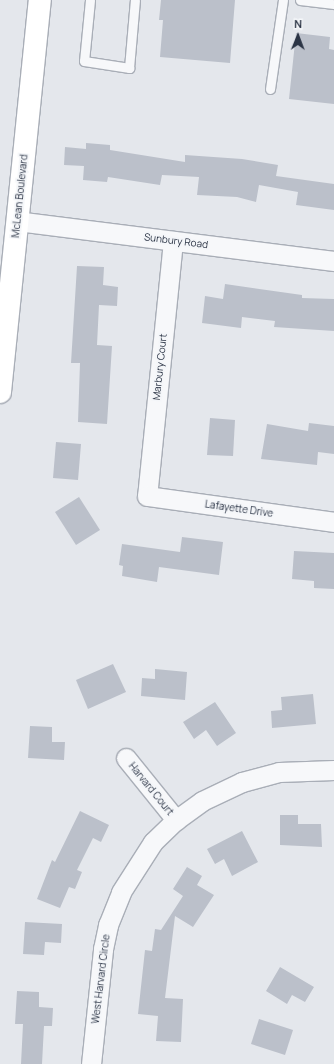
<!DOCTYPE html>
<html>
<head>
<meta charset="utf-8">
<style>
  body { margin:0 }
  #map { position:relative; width:334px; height:1064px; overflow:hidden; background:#e4e7ec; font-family:Manrope,sans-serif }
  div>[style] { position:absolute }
  .building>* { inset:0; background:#bbc0ca }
  .roads { filter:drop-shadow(1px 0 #a9aeb7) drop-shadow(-1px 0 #a9aeb7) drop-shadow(0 1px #a9aeb7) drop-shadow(0 -1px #a9aeb7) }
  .service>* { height:9px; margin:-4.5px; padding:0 4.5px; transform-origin:4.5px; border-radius:4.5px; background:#f7f8fa }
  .minor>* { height:19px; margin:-9.5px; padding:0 9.5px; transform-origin:9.5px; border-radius:9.5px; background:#f7f8fa }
  .secondary>* { height:22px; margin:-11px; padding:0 11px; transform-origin:11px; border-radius:11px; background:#fff }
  span { translate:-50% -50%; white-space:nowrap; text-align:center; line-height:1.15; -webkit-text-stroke:3.5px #f4f6f9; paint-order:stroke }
  .street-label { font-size:10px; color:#2b3445 }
  .north { position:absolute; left:278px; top:16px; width:40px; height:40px; -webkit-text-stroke:3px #f4f6f9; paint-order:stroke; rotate:1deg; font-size:11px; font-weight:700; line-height:16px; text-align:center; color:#2b3445 }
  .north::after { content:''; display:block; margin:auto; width:14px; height:18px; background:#2b3445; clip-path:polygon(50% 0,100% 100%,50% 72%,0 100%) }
</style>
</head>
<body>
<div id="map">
  <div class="building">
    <i style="clip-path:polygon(161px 0,235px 0,230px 63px,160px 57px,163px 20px,159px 20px)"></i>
    <i style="clip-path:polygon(296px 33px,330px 37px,329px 49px,334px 50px,334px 104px,289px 99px)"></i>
    <i style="clip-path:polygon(86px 143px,110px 145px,110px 150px,185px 162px,185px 155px,242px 159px,278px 165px,276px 176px,334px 184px,334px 210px,296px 205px,298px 192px,259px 185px,256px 202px,237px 197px,197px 195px,199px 177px,162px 175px,160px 185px,108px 177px,107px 182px,83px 180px,84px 166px,64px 165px,65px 147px,86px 149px)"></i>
    <i style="clip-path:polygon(77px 266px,104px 267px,103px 285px,118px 287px,117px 306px,99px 305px,97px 345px,112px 346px,107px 424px,78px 422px,80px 363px,71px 363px)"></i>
    <i style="clip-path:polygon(225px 284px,302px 295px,302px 298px,334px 299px,334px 331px,274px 327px,275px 321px,242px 317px,241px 328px,202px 323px,205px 296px,223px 299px)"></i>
    <i style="clip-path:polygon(210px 418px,235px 420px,233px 456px,207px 455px)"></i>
    <i style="clip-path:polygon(309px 423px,334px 426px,334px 454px,318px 452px,317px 465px,261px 459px,267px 424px,308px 431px)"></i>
    <i style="clip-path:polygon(56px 442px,81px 444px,78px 480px,53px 478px)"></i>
    <i style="clip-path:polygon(79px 497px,100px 530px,76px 545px,55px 512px)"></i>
    <i style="clip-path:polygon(182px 537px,223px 542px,219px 575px,159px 567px,157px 582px,122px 576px,123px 566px,119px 565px,122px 544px,180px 552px)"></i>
    <i style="clip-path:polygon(294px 551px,334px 553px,334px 589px,314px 588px,314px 581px,292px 579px)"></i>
    <i style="clip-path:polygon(113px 664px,126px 692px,88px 709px,76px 680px)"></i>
    <i style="clip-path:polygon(155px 669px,187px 672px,185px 700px,141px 696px,142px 678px,155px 679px)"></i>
    <i style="clip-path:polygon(313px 694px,316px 724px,272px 728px,271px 711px,282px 710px,281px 697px)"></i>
    <i style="clip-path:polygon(215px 702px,236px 733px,217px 746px,206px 730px,194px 739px,183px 722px)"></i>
    <i style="clip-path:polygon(30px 726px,52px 727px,52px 742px,65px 742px,64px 760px,28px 758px)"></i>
    <i style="clip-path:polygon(80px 811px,109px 825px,101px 842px,93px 838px,77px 870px,82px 872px,75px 889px,69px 887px,60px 908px,37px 899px,52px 860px,55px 862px)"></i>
    <i style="clip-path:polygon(280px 815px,298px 815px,298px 824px,321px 824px,322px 847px,280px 845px)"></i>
    <i style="clip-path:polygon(242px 831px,258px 862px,232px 876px,224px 859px,215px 864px,207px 849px)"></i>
    <i style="clip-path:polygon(187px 867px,202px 876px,197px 885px,214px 895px,193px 927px,175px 916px,165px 998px,183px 999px,181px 1042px,156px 1041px,158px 1016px,138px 1014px,145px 950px,152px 951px,155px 929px,161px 930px,183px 896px,173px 889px)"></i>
    <i style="clip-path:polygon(25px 922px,62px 924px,61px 943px,45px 942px,44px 955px,23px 954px)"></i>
    <i style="clip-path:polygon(280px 967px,314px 987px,305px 1002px,292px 995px,287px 1004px,266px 991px)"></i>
    <i style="clip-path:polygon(17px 991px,39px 992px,39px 1007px,53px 1008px,52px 1026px,44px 1026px,42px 1064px,21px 1064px,23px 1024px,15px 1024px)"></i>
    <i style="clip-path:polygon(259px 1019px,293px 1030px,285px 1055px,251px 1044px)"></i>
  </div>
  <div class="roads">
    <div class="service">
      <i style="left:90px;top:0;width:61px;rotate:95.6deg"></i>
      <i style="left:84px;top:61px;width:46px;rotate:8.8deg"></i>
      <i style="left:129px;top:68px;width:68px;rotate:-85deg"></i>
      <i style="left:300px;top:0;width:34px;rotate:7deg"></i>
      <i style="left:270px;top:89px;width:90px;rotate:-81.7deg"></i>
    </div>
    <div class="minor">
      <i style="left:17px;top:221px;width:320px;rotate:7.2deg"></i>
      <i style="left:173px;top:241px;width:256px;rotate:95.8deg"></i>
      <i style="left:147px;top:496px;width:189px;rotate:7.9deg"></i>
      <i style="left:126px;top:758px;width:80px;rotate:51.1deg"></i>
      <i style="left:91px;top:1064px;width:116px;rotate:-84deg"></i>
      <i style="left:103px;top:949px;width:25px;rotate:-78deg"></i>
      <i style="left:108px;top:925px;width:35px;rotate:-68deg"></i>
      <i style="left:121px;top:892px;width:59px;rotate:-57.4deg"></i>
      <i style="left:153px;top:842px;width:32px;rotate:-44deg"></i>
      <i style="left:176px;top:820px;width:32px;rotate:-36deg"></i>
      <i style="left:202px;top:801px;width:44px;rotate:-25.4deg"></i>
      <i style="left:242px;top:782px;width:38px;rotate:-15deg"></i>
      <i style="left:279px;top:772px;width:55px;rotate:-2.1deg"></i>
    </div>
    <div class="secondary">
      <i style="left:0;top:392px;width:394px;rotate:-84.2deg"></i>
    </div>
  </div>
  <div class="street-label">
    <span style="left:20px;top:196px;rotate:-84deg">McLean Boulevard</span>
    <span style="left:176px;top:241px;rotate:7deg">Sunbury Road</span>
    <span style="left:160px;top:367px;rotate:-84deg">Marbury Court</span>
    <span style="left:239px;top:509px;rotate:8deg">Lafayette Drive</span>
    <span style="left:151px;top:789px;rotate:51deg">Harvard Court</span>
    <span style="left:101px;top:979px;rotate:-83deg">West Harvard Circle</span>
  </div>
  <div class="north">N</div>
</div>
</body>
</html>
